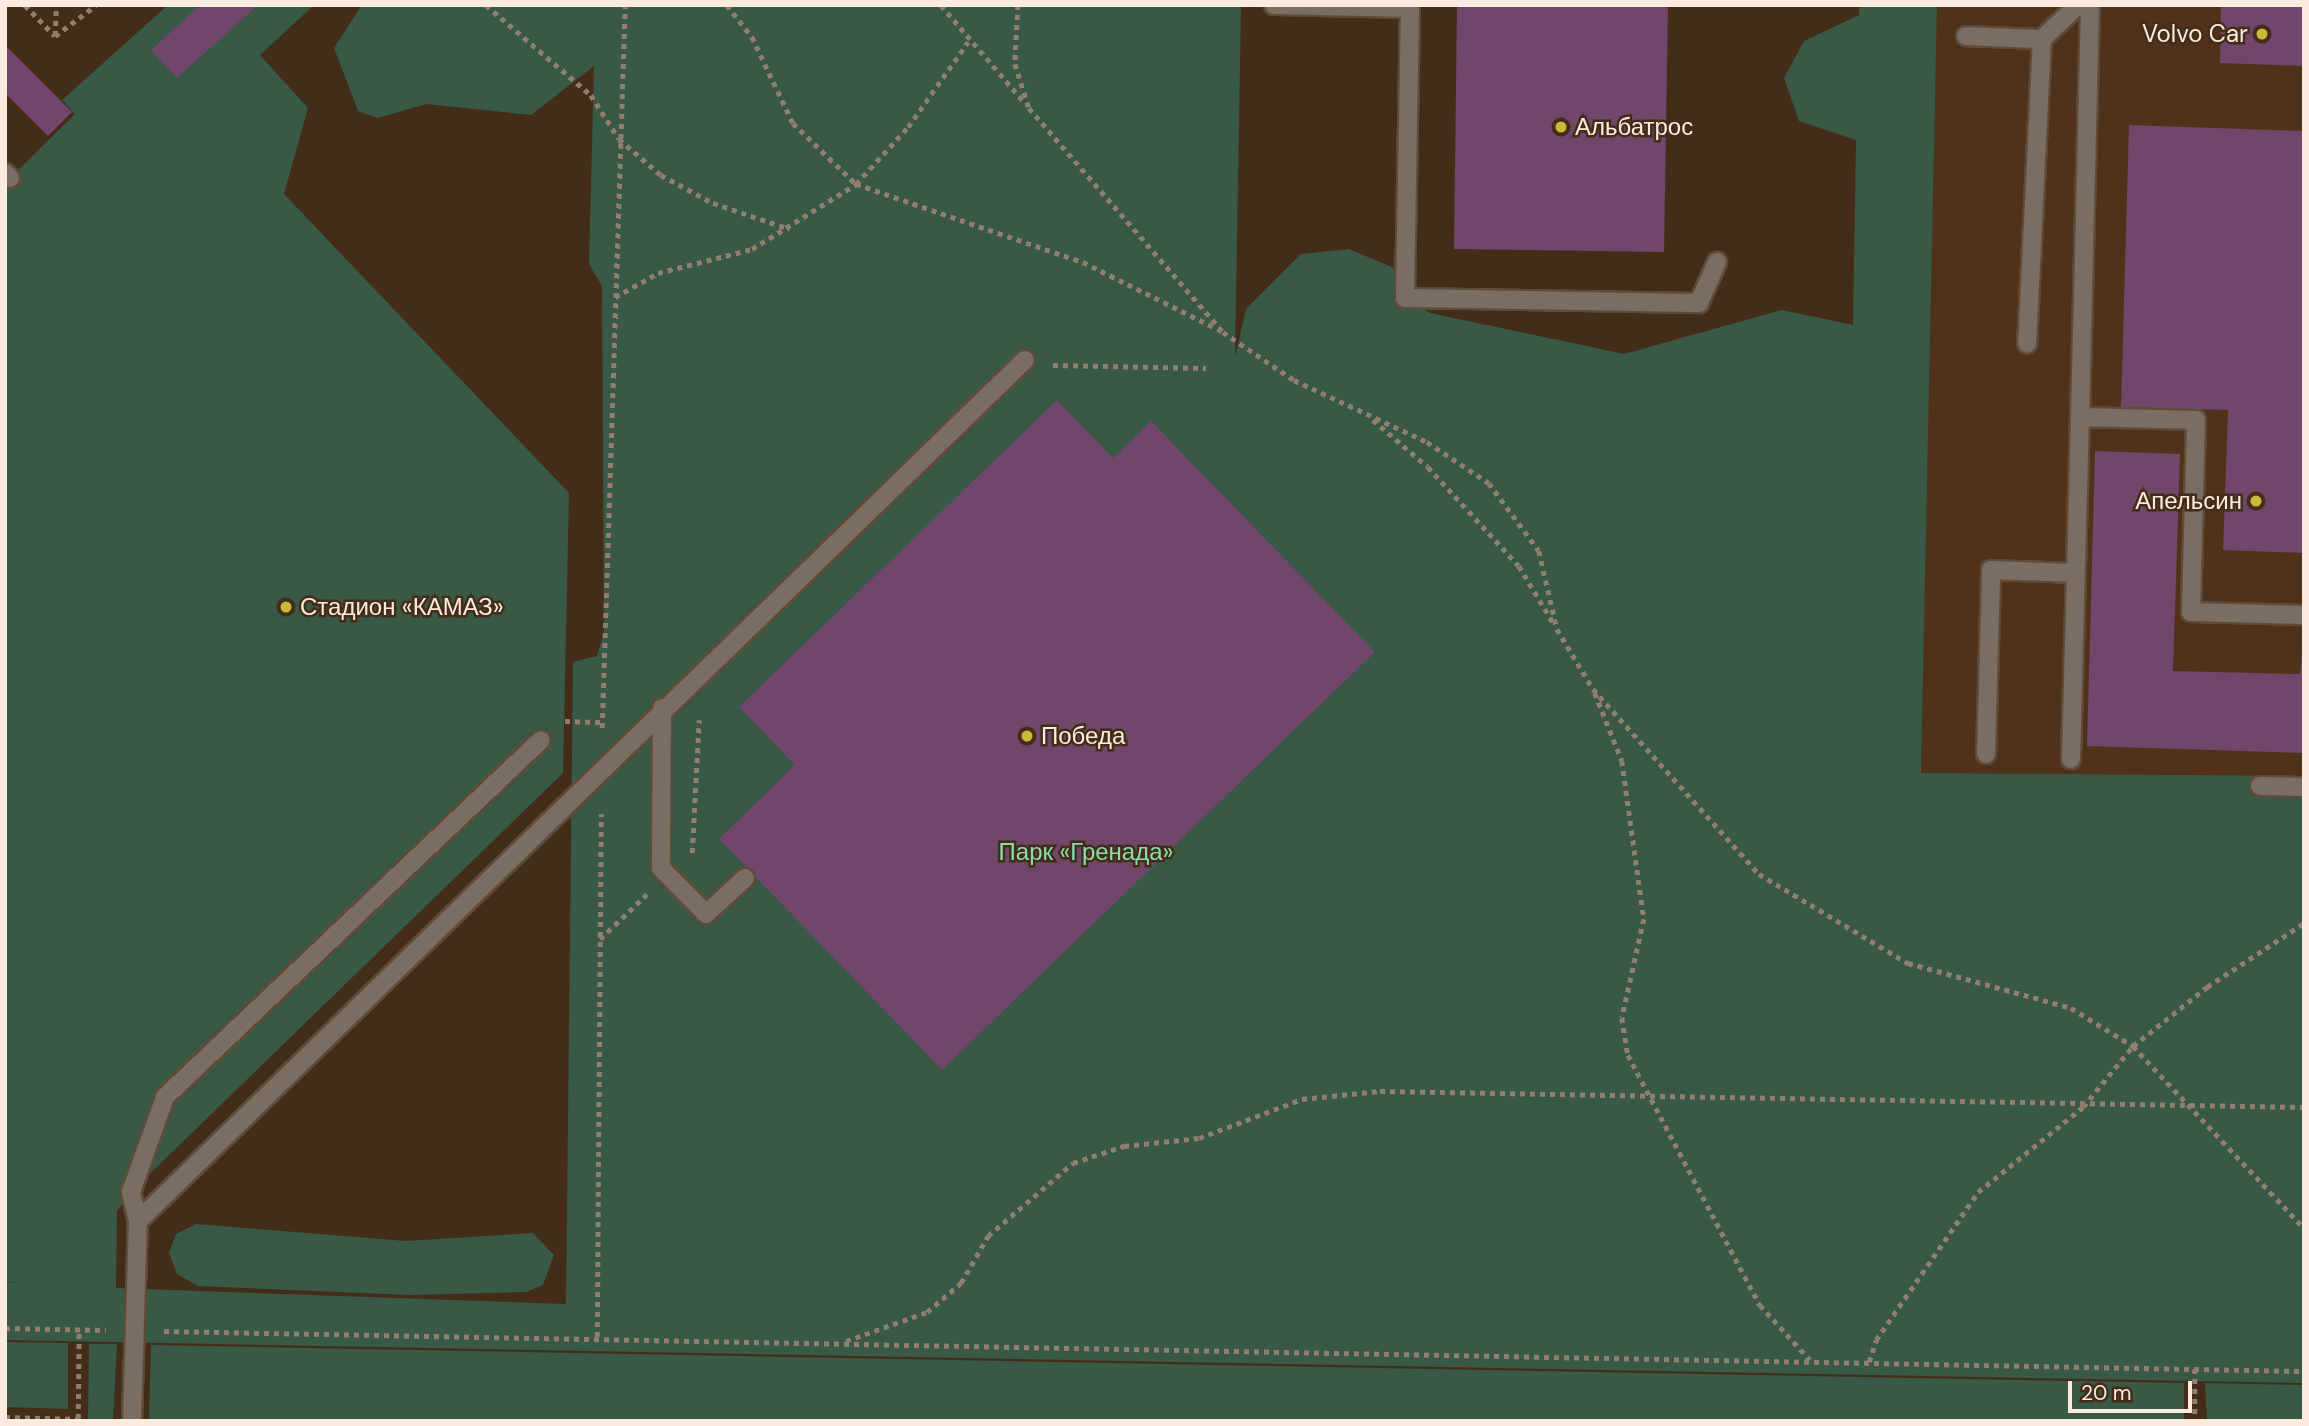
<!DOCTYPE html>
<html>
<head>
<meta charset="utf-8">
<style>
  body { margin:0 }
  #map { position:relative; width:2309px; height:1426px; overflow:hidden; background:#432d19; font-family:"DM Sans",sans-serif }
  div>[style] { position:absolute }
  .built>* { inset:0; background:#4f3219 }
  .green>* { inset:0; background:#375945 }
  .building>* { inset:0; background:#70466b }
  .path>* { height:4.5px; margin-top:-2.25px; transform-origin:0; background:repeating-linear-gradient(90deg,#927e6e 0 5px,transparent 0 10px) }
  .roads { filter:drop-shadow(2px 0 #604b39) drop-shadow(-2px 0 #604b39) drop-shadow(0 2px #604b39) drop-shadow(0 -2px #604b39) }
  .lane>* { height:18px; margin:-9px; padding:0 9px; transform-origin:9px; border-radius:9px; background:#796d64 }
  .dots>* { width:19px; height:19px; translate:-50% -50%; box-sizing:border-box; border:4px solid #432d19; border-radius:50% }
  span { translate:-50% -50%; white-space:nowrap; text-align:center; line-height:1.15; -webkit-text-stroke:5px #432d19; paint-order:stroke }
  .poi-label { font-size:24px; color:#fbebdf }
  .right { translate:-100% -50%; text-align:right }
  .left { translate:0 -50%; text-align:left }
  .park-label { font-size:24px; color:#88ddab }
  .frame { position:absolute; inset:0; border:7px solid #fbebdf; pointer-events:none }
  .scale { position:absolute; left:2068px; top:1381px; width:124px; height:32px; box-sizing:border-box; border:4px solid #fbebdf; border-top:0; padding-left:9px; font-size:21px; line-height:24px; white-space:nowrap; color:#fbebdf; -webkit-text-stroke:5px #432d19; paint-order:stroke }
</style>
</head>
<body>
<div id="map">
  <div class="built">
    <i style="clip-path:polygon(1937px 5px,2304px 5px,2304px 776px,1921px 773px)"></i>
  </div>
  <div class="green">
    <i style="clip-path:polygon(168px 5px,314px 5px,260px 55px,308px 108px,284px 194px,569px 493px,563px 773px,131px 1192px,117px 1211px,116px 1288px,566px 1304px,573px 662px,597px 656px,604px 632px,602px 286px,589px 264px,594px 66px,531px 115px,426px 104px,378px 118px,358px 111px,334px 48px,362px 5px,1241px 5px,1235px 357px,1246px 309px,1301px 254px,1349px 249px,1394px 268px,1403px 297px,1430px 313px,1624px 354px,1782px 310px,1853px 325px,1856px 140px,1799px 121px,1784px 78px,1804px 41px,1859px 15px,1859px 5px,1937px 5px,1921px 773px,2304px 776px,2304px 1383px,5px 1340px,5px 1283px,17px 1283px,5px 1282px,5px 183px,75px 114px,62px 100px)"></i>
    <i style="clip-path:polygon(196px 1224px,406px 1241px,533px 1233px,554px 1255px,543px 1285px,526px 1292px,410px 1295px,198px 1286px,177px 1274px,169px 1253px,176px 1234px)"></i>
    <i style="clip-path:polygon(5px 1342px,68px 1343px,68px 1409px,5px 1407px)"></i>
    <i style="clip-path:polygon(89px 1344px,117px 1344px,113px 1421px,88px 1421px)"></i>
    <i style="clip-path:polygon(151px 1345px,2184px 1383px,2184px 1421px,149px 1421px)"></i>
    <i style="clip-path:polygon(2205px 1383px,2304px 1385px,2304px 1421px,2207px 1421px)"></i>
  </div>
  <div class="building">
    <i style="clip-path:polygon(200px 5px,258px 5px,177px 78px,151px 50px)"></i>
    <i style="clip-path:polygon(1457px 5px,1668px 5px,1664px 252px,1454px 249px)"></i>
    <i style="clip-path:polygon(2221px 5px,2304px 5px,2304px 66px,2220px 63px)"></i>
    <i style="clip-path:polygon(5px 45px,72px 112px,48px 136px,5px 93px)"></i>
    <i style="clip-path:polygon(2129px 125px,2304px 131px,2304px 553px,2223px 550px,2228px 410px,2121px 407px)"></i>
    <i style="clip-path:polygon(1057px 400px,1113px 458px,1151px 421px,1375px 652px,942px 1070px,719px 839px,795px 765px,739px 707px)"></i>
    <i style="clip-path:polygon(2095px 451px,2180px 454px,2173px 671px,2300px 674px,2304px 631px,2304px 753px,2087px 746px)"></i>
  </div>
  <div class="path">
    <i style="left:25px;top:5px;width:43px;rotate:45.9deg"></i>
    <i style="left:486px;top:5px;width:138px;rotate:40.6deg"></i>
    <i style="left:591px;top:95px;width:52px;rotate:57.5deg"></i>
    <i style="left:619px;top:139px;width:55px;rotate:40.6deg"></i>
    <i style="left:661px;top:175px;width:59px;rotate:28.3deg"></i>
    <i style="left:713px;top:203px;width:81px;rotate:18.7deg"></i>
    <i style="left:727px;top:5px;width:41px;rotate:52deg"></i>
    <i style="left:752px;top:37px;width:95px;rotate:64.5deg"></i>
    <i style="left:793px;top:123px;width:88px;rotate:44.1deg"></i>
    <i style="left:856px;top:184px;width:240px;rotate:19deg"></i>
    <i style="left:1083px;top:262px;width:155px;rotate:26.4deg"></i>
    <i style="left:941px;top:5px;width:130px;rotate:49.4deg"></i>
    <i style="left:1018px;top:5px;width:59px;rotate:92.9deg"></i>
    <i style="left:1015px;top:64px;width:46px;rotate:72.3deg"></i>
    <i style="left:1029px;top:108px;width:296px;rotate:49.1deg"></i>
    <i style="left:1223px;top:332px;width:86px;rotate:34.1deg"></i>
    <i style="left:1294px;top:380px;width:147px;rotate:25deg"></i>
    <i style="left:1427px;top:442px;width:74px;rotate:33.5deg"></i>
    <i style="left:1489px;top:483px;width:84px;rotate:53.7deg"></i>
    <i style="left:1539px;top:551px;width:80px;rotate:77deg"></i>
    <i style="left:1557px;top:629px;width:70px;rotate:59deg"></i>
    <i style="left:1593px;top:689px;width:249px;rotate:48.1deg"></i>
    <i style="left:1759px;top:874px;width:174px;rotate:30.9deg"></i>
    <i style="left:1908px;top:963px;width:169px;rotate:15.4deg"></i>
    <i style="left:2071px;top:1008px;width:73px;rotate:31.5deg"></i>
    <i style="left:2133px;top:1046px;width:250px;rotate:46.8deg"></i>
    <i style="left:55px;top:36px;width:51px;rotate:-37.1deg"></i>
    <i style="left:55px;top:36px;width:31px;rotate:-88deg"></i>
    <i style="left:615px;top:297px;width:49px;rotate:-29.2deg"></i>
    <i style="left:658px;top:273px;width:97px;rotate:-14.3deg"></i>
    <i style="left:752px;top:249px;width:123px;rotate:-32deg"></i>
    <i style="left:856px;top:184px;width:77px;rotate:-47.6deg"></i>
    <i style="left:908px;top:127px;width:104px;rotate:-54.8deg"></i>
    <i style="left:1053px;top:365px;width:153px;rotate:1.1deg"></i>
    <i style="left:1373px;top:420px;width:72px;rotate:40.5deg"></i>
    <i style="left:1428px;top:467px;width:134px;rotate:47.4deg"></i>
    <i style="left:1519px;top:566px;width:68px;rotate:58.9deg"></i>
    <i style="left:1595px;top:693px;width:73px;rotate:68.3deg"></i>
    <i style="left:1622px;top:761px;width:160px;rotate:82.1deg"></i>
    <i style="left:1644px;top:919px;width:101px;rotate:102.5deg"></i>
    <i style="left:1622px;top:1018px;width:37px;rotate:81deg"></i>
    <i style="left:1628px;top:1055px;width:283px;rotate:62.2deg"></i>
    <i style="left:1760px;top:1305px;width:74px;rotate:47.7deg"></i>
    <i style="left:565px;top:721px;width:38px;rotate:2deg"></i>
    <i style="left:602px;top:728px;width:723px;rotate:-88.18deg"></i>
    <i style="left:692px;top:853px;width:133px;rotate:-87deg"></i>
    <i style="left:600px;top:939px;width:65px;rotate:-43.8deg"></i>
    <i style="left:5px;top:1328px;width:101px;rotate:1.1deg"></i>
    <i style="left:164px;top:1331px;width:2140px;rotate:1.07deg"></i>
    <i style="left:597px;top:1337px;width:523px;rotate:-89.56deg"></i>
    <i style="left:846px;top:1341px;width:86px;rotate:-19.7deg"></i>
    <i style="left:927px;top:1312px;width:45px;rotate:-40.5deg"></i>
    <i style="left:961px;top:1283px;width:54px;rotate:-60.1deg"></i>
    <i style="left:988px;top:1236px;width:112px;rotate:-40.7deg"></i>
    <i style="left:1073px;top:1163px;width:54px;rotate:-18.4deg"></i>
    <i style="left:1124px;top:1146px;width:75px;rotate:-6.1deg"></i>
    <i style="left:1199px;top:1138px;width:110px;rotate:-20.7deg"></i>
    <i style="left:1302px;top:1099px;width:78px;rotate:-5.9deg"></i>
    <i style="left:1380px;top:1091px;width:924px;rotate:0.99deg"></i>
    <i style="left:1869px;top:1362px;width:23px;rotate:-72deg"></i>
    <i style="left:1876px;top:1340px;width:180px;rotate:-55.4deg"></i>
    <i style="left:1978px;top:1192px;width:135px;rotate:-39deg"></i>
    <i style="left:2083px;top:1107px;width:79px;rotate:-50.7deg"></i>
    <i style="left:2133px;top:1046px;width:95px;rotate:-38.6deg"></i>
    <i style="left:2207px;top:987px;width:116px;rotate:-33.4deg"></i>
    <i style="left:2195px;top:1369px;width:52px;rotate:90deg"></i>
    <i style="left:5px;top:1417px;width:73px;rotate:1.6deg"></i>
    <i style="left:78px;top:1419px;width:90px;rotate:-89.4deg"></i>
  </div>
  <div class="roads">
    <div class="lane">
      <i style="left:1274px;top:5px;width:136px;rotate:1.3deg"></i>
      <i style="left:1410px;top:8px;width:290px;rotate:91deg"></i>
      <i style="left:1405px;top:298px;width:294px;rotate:1deg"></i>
      <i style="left:1699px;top:303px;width:45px;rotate:-66.3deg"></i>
      <i style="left:1966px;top:36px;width:76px;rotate:2.3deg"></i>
      <i style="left:2042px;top:39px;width:305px;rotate:92.8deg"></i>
      <i style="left:2042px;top:39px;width:50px;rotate:-43.4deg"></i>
      <i style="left:5px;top:173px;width:7px;rotate:45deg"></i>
      <i style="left:2080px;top:417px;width:412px;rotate:-88.6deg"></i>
      <i style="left:662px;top:708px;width:160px;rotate:90.4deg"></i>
      <i style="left:661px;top:868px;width:64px;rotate:45.6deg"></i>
      <i style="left:706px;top:914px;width:53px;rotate:-42.7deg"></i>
      <i style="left:1986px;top:754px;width:184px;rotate:-88.4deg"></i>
      <i style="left:1991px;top:570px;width:84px;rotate:2deg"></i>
      <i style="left:2071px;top:759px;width:342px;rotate:-88.5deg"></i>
      <i style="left:2080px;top:417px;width:116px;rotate:1.5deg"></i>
      <i style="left:2196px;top:420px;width:192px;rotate:91.5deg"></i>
      <i style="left:2191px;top:612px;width:113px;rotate:1.5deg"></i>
      <i style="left:2260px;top:786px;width:44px;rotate:1.3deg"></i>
      <i style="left:138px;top:1221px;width:1236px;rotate:-44.15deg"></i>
      <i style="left:132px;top:1421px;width:200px;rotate:-88.3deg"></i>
      <i style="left:138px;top:1221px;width:30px;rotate:-104deg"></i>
      <i style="left:131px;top:1192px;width:101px;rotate:-70.3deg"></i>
      <i style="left:165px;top:1097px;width:518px;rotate:-43.52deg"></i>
    </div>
  </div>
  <div class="dots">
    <i style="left:2262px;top:34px;background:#ccb939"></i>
    <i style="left:1561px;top:127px;background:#ccb939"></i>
    <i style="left:2256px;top:501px;background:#ccb939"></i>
    <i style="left:286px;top:607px;background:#ccb939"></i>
    <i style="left:1027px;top:736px;background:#ccb939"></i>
  </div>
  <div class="poi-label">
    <span class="right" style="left:2248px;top:34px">Volvo Car</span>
    <span class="left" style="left:1575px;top:127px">Альбатрос</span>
    <span class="right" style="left:2242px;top:501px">Апельсин</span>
    <span class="left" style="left:300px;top:607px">Стадион «КАМАЗ»</span>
    <span class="left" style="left:1041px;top:736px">Победа</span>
  </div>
  <div class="park-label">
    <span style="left:1086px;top:852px">Парк «Гренада»</span>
  </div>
  <div class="frame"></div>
  <div class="scale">20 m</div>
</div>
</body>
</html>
